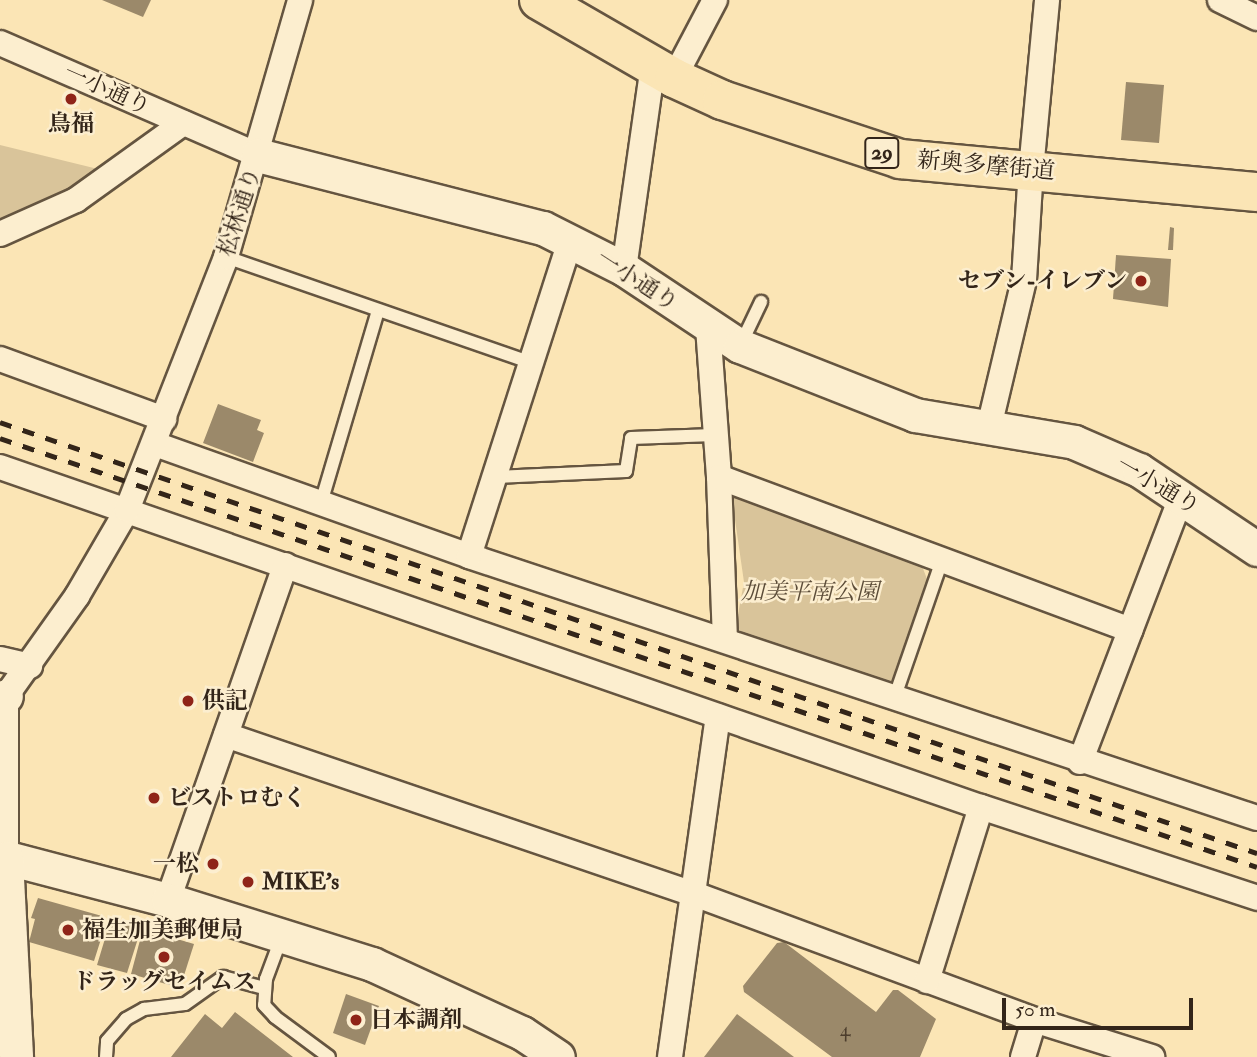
<!DOCTYPE html>
<html>
<head>
<meta charset="utf-8">
<style>
  body { margin:0 }
  #map { position:relative; width:1257px; height:1057px; overflow:hidden; background:#fbe5b5; font-family:"IM FELL Double Pica","Noto Serif JP",serif }
  div>[style] { position:absolute }
  .green>* { inset:0; background:#d9c49a }
  .building>* { inset:0; background:#9b896a }
  .roads { filter:drop-shadow(2px 0 #655540) drop-shadow(-2px 0 #655540) drop-shadow(0 2px #655540) drop-shadow(0 -2px #655540) }
  .lane>* { height:12px; margin:-6px; padding:0 6px; transform-origin:6px; border-radius:6px; background:#fceecf }
  .street>* { height:24px; margin:-12px; padding:0 12px; transform-origin:12px; border-radius:12px; background:#fceecf }
  .secondary>* { height:33px; margin:-16.5px; padding:0 16.5px; transform-origin:16.5px; border-radius:16.5px; background:#fceecf }
  .primary>* { height:38px; margin:-19px; padding:0 19px; transform-origin:19px; border-radius:19px; background:#fbe5b5 }
  .rail>* { height:5px; margin-top:-2.5px; transform-origin:0; background:repeating-linear-gradient(90deg,#332519 0 12px,transparent 0 24px) }
  .dots>* { width:19px; height:19px; translate:-50% -50%; box-sizing:border-box; border:4px solid #fceecf; border-radius:50% }
  span { translate:-50% -50%; white-space:nowrap; text-align:center; line-height:1.15; -webkit-text-stroke:5px #fceecf; paint-order:stroke }
  .number-label { font-size:19px; color:#4d3e2d }
  .number-label span { -webkit-text-stroke-width:0 }
  .shield-label span { padding:2px 5px; background:#fceecf; border:2px solid; border-radius:5px; -webkit-text-stroke-width:0 }
  .shield-label { font-size:21px; color:#332519; font-weight:700 }
  .street-label { font-size:23px; color:#332519 }
  .poi-label { font-size:23px; color:#332519; font-weight:700 }
  .right { translate:-100% -50%; text-align:right }
  .left { translate:0 -50%; text-align:left }
  .park-label { font-size:23px; color:#5c4d39; font-style:italic }
  .scale { position:absolute; left:1002px; top:998px; width:191px; height:32px; box-sizing:border-box; border:4px solid #332519; border-top:0; padding-left:9px; font-size:21px; line-height:24px; white-space:nowrap; color:#332519; -webkit-text-stroke:5px #fceecf; paint-order:stroke }
</style>
</head>
<body>
<div id="map">
  <div class="green">
    <i style="clip-path:polygon(0 145px,102px 170px,24px 217px,0 226px)"></i>
    <i style="clip-path:polygon(738px 494px,922px 566px,927px 579px,892px 681px,883px 686px,745px 638px,736px 625px,744px 582px,732px 499px)"></i>
  </div>
  <div class="building">
    <i style="clip-path:polygon(102px 0,151px 0,143px 17px)"></i>
    <i style="clip-path:polygon(1126px 82px,1164px 85px,1159px 143px,1121px 140px)"></i>
    <i style="clip-path:polygon(1170px 227px,1174px 228px,1173px 250px,1168px 250px)"></i>
    <i style="clip-path:polygon(1116px 255px,1171px 259px,1168px 307px,1113px 299px)"></i>
    <i style="clip-path:polygon(218px 404px,261px 420px,257px 430px,264px 433px,253px 462px,203px 443px)"></i>
    <i style="clip-path:polygon(38px 898px,102px 916px,96px 937px,101px 939px,94px 961px,29px 942px,35px 919px,31px 918px)"></i>
    <i style="clip-path:polygon(119px 921px,141px 929px,127px 973px,97px 965px,110px 922px,118px 924px)"></i>
    <i style="clip-path:polygon(143px 929px,194px 944px,180px 988px,131px 974px)"></i>
    <i style="clip-path:polygon(784px 942px,876px 1012px,893px 990px,898px 990px,936px 1019px,920px 1057px,832px 1057px,744px 992px,743px 986px,777px 943px)"></i>
    <i style="clip-path:polygon(346px 994px,379px 1006px,365px 1045px,333px 1033px)"></i>
    <i style="clip-path:polygon(235px 1012px,293px 1057px,171px 1057px,205px 1014px,222px 1028px)"></i>
    <i style="clip-path:polygon(737px 1014px,794px 1057px,704px 1057px)"></i>
  </div>
  <div class="roads">
    <div class="lane">
      <i style="left:226px;top:257px;width:322px;rotate:19.1deg"></i>
      <i style="left:740px;top:346px;width:49px;rotate:-64.5deg"></i>
      <i style="left:496px;top:477px;width:130px;rotate:-2.6deg"></i>
      <i style="left:626px;top:471px;width:33px;rotate:-81deg"></i>
      <i style="left:631px;top:438px;width:83px;rotate:-2.1deg"></i>
      <i style="left:321px;top:503px;width:200px;rotate:-73.5deg"></i>
      <i style="left:895px;top:696px;width:144px;rotate:-70.9deg"></i>
      <i style="left:282px;top:936px;width:46px;rotate:110.4deg"></i>
      <i style="left:266px;top:979px;width:26px;rotate:94deg"></i>
      <i style="left:264px;top:1005px;width:16px;rotate:47deg"></i>
      <i style="left:275px;top:1017px;width:67px;rotate:36.5deg"></i>
      <i style="left:106px;top:1057px;width:16px;rotate:-86deg"></i>
      <i style="left:107px;top:1041px;width:29px;rotate:-49deg"></i>
      <i style="left:126px;top:1019px;width:21px;rotate:-29deg"></i>
      <i style="left:144px;top:1009px;width:41px;rotate:-7deg"></i>
      <i style="left:185px;top:1004px;width:47px;rotate:-35.4deg"></i>
      <i style="left:223px;top:977px;width:42px;rotate:15deg"></i>
    </div>
    <div class="street">
      <i style="left:1220px;top:0;width:41px;rotate:25.9deg"></i>
      <i style="left:0;top:43px;width:281px;rotate:23.5deg"></i>
      <i style="left:674px;top:78px;width:88px;rotate:-62.3deg"></i>
      <i style="left:0;top:234px;width:83px;rotate:-24.1deg"></i>
      <i style="left:76px;top:200px;width:132px;rotate:-35.7deg"></i>
      <i style="left:624px;top:269px;width:206px;rotate:-81.9deg"></i>
      <i style="left:708px;top:327px;width:150px;rotate:85.8deg"></i>
      <i style="left:719px;top:477px;width:162px;rotate:87.9deg"></i>
      <i style="left:0;top:359px;width:175px;rotate:20.1deg"></i>
      <i style="left:989px;top:427px;width:151px;rotate:-76.6deg"></i>
      <i style="left:1024px;top:280px;width:110px;rotate:-86.4deg"></i>
      <i style="left:1031px;top:170px;width:171px;rotate:-84.6deg"></i>
      <i style="left:155px;top:444px;width:333px;rotate:19.6deg"></i>
      <i style="left:469px;top:556px;width:830px;rotate:18.39deg"></i>
      <i style="left:0;top:467px;width:1038px;rotate:19.12deg"></i>
      <i style="left:981px;top:807px;width:291px;rotate:18.2deg"></i>
      <i style="left:719px;top:477px;width:439px;rotate:20.4deg"></i>
      <i style="left:469px;top:556px;width:333px;rotate:-72.2deg"></i>
      <i style="left:0;top:659px;width:31px;rotate:13deg"></i>
      <i style="left:226px;top:735px;width:494px;rotate:18.8deg"></i>
      <i style="left:694px;top:894px;width:363px;rotate:20.3deg"></i>
      <i style="left:1034px;top:1020px;width:124px;rotate:17.4deg"></i>
      <i style="left:1080px;top:762px;width:284px;rotate:-69.1deg"></i>
      <i style="left:6px;top:858px;width:162px;rotate:-90deg"></i>
      <i style="left:6px;top:696px;width:123px;rotate:-54.6deg"></i>
      <i style="left:77px;top:596px;width:99px;rotate:-59.8deg"></i>
      <i style="left:127px;top:510px;width:272px;rotate:-68.6deg"></i>
      <i style="left:226px;top:257px;width:267px;rotate:-73.9deg"></i>
      <i style="left:168px;top:900px;width:355px;rotate:-70.7deg"></i>
      <i style="left:927px;top:981px;width:182px;rotate:-72.8deg"></i>
      <i style="left:670px;top:1057px;width:344px;rotate:-82deg"></i>
      <i style="left:1023px;top:1057px;width:39px;rotate:-73deg"></i>
    </div>
    <div class="secondary">
      <i style="left:258px;top:155px;width:294px;rotate:14.4deg"></i>
      <i style="left:543px;top:228px;width:91px;rotate:26.8deg"></i>
      <i style="left:624px;top:269px;width:139px;rotate:33.6deg"></i>
      <i style="left:740px;top:346px;width:188px;rotate:21.5deg"></i>
      <i style="left:915px;top:415px;width:161px;rotate:9.6deg"></i>
      <i style="left:1074px;top:442px;width:71px;rotate:23.3deg"></i>
      <i style="left:1139px;top:470px;width:142px;rotate:33.8deg"></i>
      <i style="left:0;top:700px;width:7px;rotate:-34deg"></i>
      <i style="left:0;top:856px;width:174px;rotate:14.7deg"></i>
      <i style="left:168px;top:900px;width:214px;rotate:17.4deg"></i>
      <i style="left:372px;top:964px;width:165px;rotate:24.7deg"></i>
      <i style="left:522px;top:1033px;width:43px;rotate:33.7deg"></i>
      <i style="left:6px;top:858px;width:199px;rotate:87.1deg"></i>
    </div>
    <div class="primary">
      <i style="left:539px;top:0;width:156px;rotate:30deg"></i>
      <i style="left:674px;top:78px;width:53px;rotate:24.6deg"></i>
      <i style="left:722px;top:100px;width:188px;rotate:18.3deg"></i>
      <i style="left:900px;top:159px;width:359px;rotate:5.3deg"></i>
    </div>
  </div>
  <div class="rail">
    <i style="left:0;top:422px;width:1329px;rotate:18.93deg"></i>
    <i style="left:0;top:438px;width:1328px;rotate:18.84deg"></i>
  </div>
  <div class="dots">
    <i style="left:71px;top:99px;background:#8f2418"></i>
    <i style="left:1141px;top:281px;background:#8f2418"></i>
    <i style="left:188px;top:701px;background:#8f2418"></i>
    <i style="left:154px;top:798px;background:#8f2418"></i>
    <i style="left:213px;top:864px;background:#8f2418"></i>
    <i style="left:248px;top:882px;background:#8f2418"></i>
    <i style="left:68px;top:930px;background:#8f2418"></i>
    <i style="left:164px;top:957px;background:#8f2418"></i>
    <i style="left:356px;top:1020px;background:#8f2418"></i>
  </div>
  <div class="number-label">
    <span style="left:845px;top:1031px">4</span>
  </div>
  <div class="shield-label">
    <span style="left:882px;top:153px">29</span>
  </div>
  <div class="street-label">
    <span style="left:107px;top:90px;rotate:24deg">一小通り</span>
    <span style="left:986px;top:166px;rotate:5deg">新奥多摩街道</span>
    <span style="left:240px;top:212px;rotate:-72deg">松林通り</span>
    <span style="left:637px;top:281px;rotate:33deg">一小通り</span>
    <span style="left:1158px;top:486px;rotate:30deg">一小通り</span>
  </div>
  <div class="poi-label">
    <span style="left:71px;top:124px">鳥福</span>
    <span class="right" style="left:1127px;top:281px">セブン-イレブン</span>
    <span class="left" style="left:202px;top:701px">供記</span>
    <span class="left" style="left:168px;top:798px">ビストロむく</span>
    <span class="right" style="left:199px;top:864px">一松</span>
    <span class="left" style="left:262px;top:882px">MIKE's</span>
    <span class="left" style="left:82px;top:930px">福生加美郵便局</span>
    <span style="left:164px;top:982px">ドラッグセイムス</span>
    <span class="left" style="left:370px;top:1020px">日本調剤</span>
  </div>
  <div class="park-label">
    <span style="left:810px;top:592px">加美平南公園</span>
  </div>
  <div class="scale">50 m</div>
</div>
</body>
</html>
